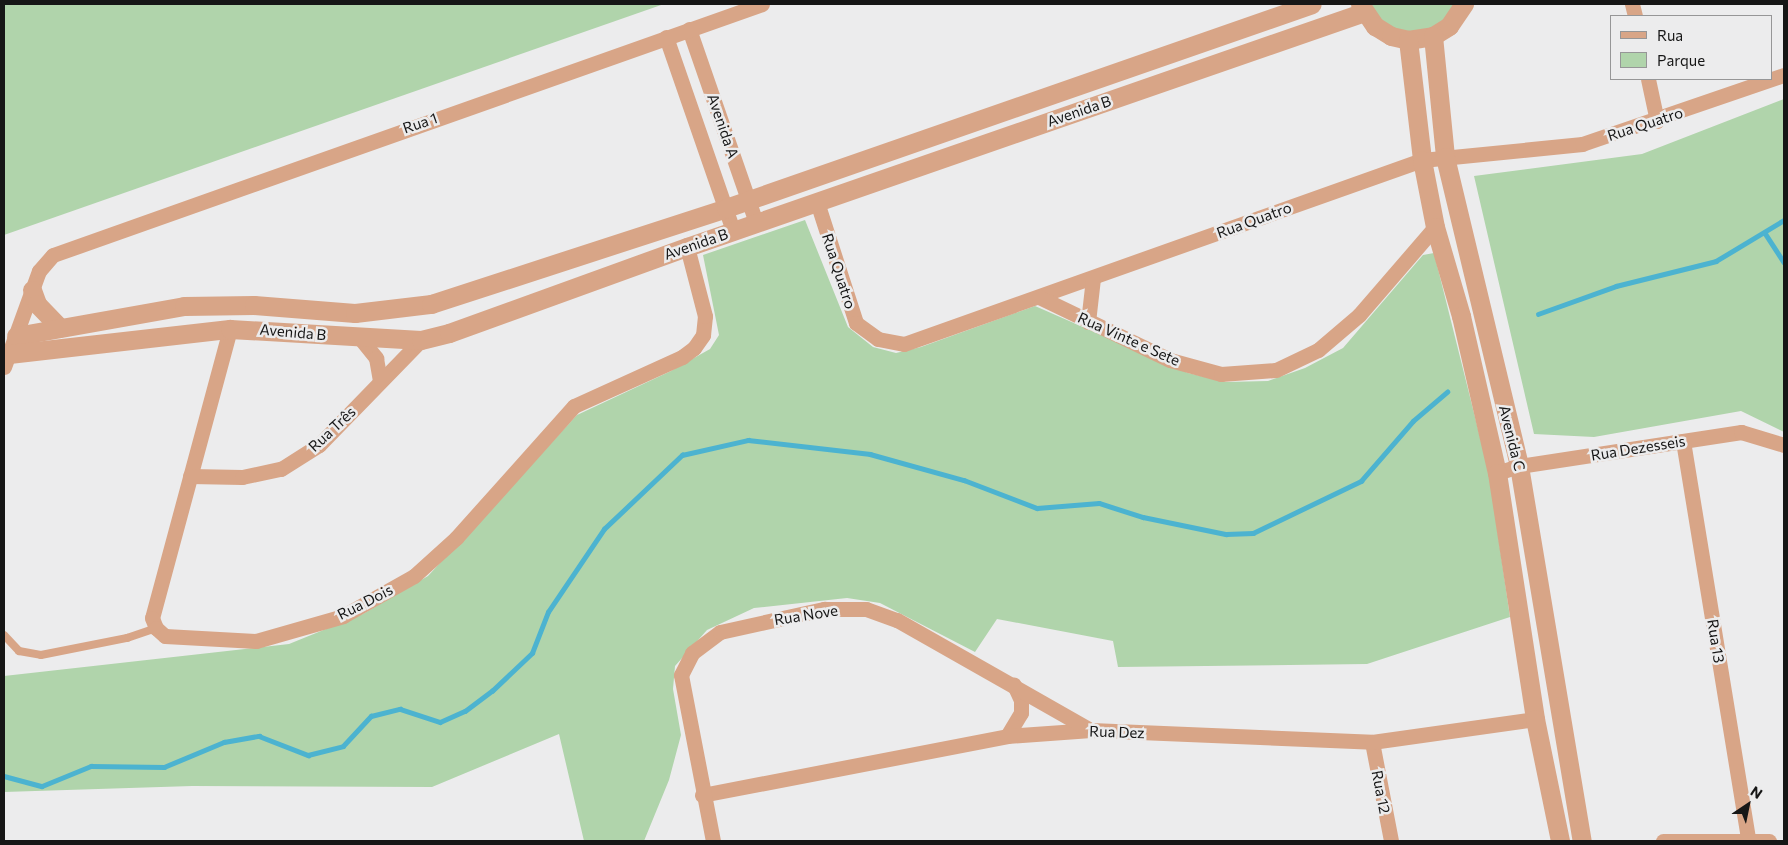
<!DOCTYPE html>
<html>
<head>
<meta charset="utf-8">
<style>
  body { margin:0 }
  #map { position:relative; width:1788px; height:845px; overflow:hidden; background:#ececed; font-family:Commissioner,sans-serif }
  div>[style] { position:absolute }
  .green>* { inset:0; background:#b0d4ab }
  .stream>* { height:4.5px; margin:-2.25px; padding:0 2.25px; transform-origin:2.25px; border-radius:2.25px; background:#4cb3d0 }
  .service>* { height:8px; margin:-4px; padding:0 4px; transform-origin:4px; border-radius:4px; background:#d8a587 }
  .minor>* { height:15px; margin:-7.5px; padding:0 7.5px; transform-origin:7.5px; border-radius:7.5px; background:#d8a587 }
  .tertiary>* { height:19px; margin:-9.5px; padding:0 9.5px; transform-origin:9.5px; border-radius:9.5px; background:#d8a587 }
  span { translate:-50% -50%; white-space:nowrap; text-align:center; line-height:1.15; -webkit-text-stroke:5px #ececed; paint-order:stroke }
  .street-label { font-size:15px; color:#161616 }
  .frame { position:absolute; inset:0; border:5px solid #161616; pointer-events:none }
  .legend { position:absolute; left:1610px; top:15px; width:162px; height:65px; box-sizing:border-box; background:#ececed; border:1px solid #969697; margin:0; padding:6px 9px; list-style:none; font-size:15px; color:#161616 }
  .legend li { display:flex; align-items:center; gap:10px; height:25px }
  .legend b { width:25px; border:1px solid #969697 }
  .north { position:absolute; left:1723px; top:780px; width:50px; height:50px; -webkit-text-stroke:4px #ececed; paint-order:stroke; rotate:34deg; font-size:14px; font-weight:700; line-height:20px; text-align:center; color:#161616 }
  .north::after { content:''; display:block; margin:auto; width:18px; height:22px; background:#161616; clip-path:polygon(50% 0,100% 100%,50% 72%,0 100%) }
</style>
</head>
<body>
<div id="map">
  <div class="green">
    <i style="clip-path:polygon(4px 4px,664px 4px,4px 235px)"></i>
    <i style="clip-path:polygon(1366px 4px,1455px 4px,1444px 20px,1431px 29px,1415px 33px,1385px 26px)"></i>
    <i style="clip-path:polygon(1784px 99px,1784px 432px,1741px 411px,1594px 437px,1534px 434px,1474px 176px,1642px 154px)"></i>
    <i style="clip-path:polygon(805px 220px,848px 327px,873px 347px,896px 353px,921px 347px,1035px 306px,1188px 373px,1226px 382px,1268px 381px,1305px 368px,1343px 348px,1423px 255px,1434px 253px,1489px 473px,1510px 617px,1367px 664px,1118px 667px,1113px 641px,997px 619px,975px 652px,880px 603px,847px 598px,754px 608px,707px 630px,675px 666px,673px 689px,681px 735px,669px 780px,644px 841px,584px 841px,559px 734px,432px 787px,192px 786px,4px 792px,4px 676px,289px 644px,363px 614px,428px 576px,577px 415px,671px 371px,710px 349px,719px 335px,703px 255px)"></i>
  </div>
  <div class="stream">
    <i style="left:1765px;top:233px;width:35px;rotate:57deg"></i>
    <i style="left:1538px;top:314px;width:83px;rotate:-19.7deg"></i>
    <i style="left:1616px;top:286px;width:103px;rotate:-14deg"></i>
    <i style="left:1716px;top:261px;width:79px;rotate:-31.1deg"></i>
    <i style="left:4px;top:776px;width:39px;rotate:15deg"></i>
    <i style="left:42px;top:786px;width:53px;rotate:-22.2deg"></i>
    <i style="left:91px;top:766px;width:73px;rotate:0.8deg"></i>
    <i style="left:164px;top:767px;width:65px;rotate:-22.6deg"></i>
    <i style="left:224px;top:742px;width:36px;rotate:-10deg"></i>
    <i style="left:259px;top:736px;width:53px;rotate:21.2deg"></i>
    <i style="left:308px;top:755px;width:36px;rotate:-14deg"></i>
    <i style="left:343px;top:746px;width:41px;rotate:-47deg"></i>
    <i style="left:371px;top:716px;width:30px;rotate:-14deg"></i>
    <i style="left:400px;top:709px;width:42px;rotate:18deg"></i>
    <i style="left:440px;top:722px;width:27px;rotate:-24deg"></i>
    <i style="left:465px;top:711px;width:34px;rotate:-37deg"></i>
    <i style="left:492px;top:691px;width:55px;rotate:-43.5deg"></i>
    <i style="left:532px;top:653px;width:44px;rotate:-68.7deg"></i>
    <i style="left:548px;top:612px;width:100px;rotate:-56deg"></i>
    <i style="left:604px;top:529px;width:108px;rotate:-43.5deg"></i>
    <i style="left:682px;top:455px;width:68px;rotate:-12.8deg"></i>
    <i style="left:748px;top:440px;width:123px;rotate:6.5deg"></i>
    <i style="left:870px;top:454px;width:98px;rotate:15.5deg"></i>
    <i style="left:964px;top:480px;width:78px;rotate:21deg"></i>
    <i style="left:1037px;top:508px;width:62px;rotate:-4.6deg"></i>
    <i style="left:1099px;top:503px;width:46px;rotate:17.7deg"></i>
    <i style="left:1143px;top:517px;width:85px;rotate:11.6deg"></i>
    <i style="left:1226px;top:534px;width:27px;rotate:-2deg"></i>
    <i style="left:1253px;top:533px;width:120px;rotate:-25.7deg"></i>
    <i style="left:1361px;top:481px;width:79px;rotate:-49.1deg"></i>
    <i style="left:1413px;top:421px;width:45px;rotate:-40.5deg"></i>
  </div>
  <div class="service">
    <i style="left:4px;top:635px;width:22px;rotate:47deg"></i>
    <i style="left:19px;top:651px;width:22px;rotate:10deg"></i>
    <i style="left:41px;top:655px;width:88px;rotate:-11.2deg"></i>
    <i style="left:127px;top:638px;width:31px;rotate:-19deg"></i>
  </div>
  <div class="minor">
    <i style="left:1632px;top:4px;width:12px;rotate:76deg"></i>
    <i style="left:689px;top:29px;width:205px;rotate:70.9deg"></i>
    <i style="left:666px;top:37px;width:205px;rotate:70.9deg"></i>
    <i style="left:1648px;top:79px;width:43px;rotate:77.9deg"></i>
    <i style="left:817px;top:202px;width:127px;rotate:72.1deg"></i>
    <i style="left:856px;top:323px;width:27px;rotate:36deg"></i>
    <i style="left:878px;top:339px;width:26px;rotate:11deg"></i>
    <i style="left:904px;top:344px;width:550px;rotate:-19.56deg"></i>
    <i style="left:1422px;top:160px;width:161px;rotate:-5.7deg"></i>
    <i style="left:1582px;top:144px;width:213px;rotate:-18.9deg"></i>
    <i style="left:1039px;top:297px;width:145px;rotate:25.7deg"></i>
    <i style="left:1170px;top:360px;width:53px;rotate:15.4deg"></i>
    <i style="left:1221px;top:374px;width:55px;rotate:-4.2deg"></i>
    <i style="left:1276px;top:370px;width:47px;rotate:-25.5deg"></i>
    <i style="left:1318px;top:350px;width:54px;rotate:-40.5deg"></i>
    <i style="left:1359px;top:315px;width:116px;rotate:-49.2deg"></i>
    <i style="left:1088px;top:322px;width:44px;rotate:-83.5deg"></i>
    <i style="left:230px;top:329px;width:299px;rotate:105.1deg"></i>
    <i style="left:152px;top:618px;width:11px;rotate:68deg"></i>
    <i style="left:156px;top:628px;width:12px;rotate:42deg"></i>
    <i style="left:165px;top:636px;width:91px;rotate:3.1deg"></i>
    <i style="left:256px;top:641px;width:91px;rotate:-16deg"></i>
    <i style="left:343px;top:616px;width:81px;rotate:-29.4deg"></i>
    <i style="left:414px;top:576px;width:57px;rotate:-42.1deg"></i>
    <i style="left:456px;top:538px;width:177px;rotate:-48.2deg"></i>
    <i style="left:574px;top:406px;width:119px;rotate:-24.4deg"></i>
    <i style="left:682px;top:357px;width:15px;rotate:-37deg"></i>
    <i style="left:694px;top:348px;width:16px;rotate:-55deg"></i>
    <i style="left:703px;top:335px;width:19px;rotate:-84deg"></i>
    <i style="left:705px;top:316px;width:71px;rotate:-104.6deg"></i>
    <i style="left:360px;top:338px;width:26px;rotate:51deg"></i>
    <i style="left:376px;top:358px;width:23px;rotate:80deg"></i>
    <i style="left:4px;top:367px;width:102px;rotate:-70deg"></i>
    <i style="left:39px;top:271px;width:21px;rotate:-49deg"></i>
    <i style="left:53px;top:255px;width:752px;rotate:-19.49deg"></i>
    <i style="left:1683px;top:441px;width:404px;rotate:80.7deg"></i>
    <i style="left:1497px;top:473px;width:23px;rotate:-18deg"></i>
    <i style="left:1519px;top:466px;width:225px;rotate:-8.7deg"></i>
    <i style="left:1741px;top:432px;width:45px;rotate:16.8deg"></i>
    <i style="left:190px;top:476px;width:52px;rotate:1.1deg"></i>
    <i style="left:242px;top:477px;width:40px;rotate:-12deg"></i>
    <i style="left:281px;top:469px;width:45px;rotate:-32.3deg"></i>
    <i style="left:319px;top:445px;width:146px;rotate:-45.8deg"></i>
    <i style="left:1007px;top:736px;width:27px;rotate:-59deg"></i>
    <i style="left:1021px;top:713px;width:13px;rotate:-90deg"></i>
    <i style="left:1021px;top:700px;width:17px;rotate:-115deg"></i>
    <i style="left:1372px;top:742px;width:101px;rotate:79.1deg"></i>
    <i style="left:702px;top:795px;width:311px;rotate:-10.9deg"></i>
    <i style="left:1007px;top:736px;width:84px;rotate:-4.1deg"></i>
    <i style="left:1091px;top:730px;width:281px;rotate:2.4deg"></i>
    <i style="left:1372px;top:742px;width:165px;rotate:-8deg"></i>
    <i style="left:713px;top:841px;width:169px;rotate:-100.9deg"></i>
    <i style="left:681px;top:675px;width:25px;rotate:-63deg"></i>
    <i style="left:692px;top:653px;width:35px;rotate:-37deg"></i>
    <i style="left:720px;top:632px;width:107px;rotate:-12.5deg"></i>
    <i style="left:824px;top:609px;width:42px"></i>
    <i style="left:866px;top:609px;width:33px;rotate:20deg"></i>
    <i style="left:897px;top:620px;width:223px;rotate:29.6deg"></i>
    <i style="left:1663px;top:841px;width:106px"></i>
  </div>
  <div class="tertiary">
    <i style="left:1360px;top:4px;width:27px;rotate:56deg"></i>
    <i style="left:1375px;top:26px;width:19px;rotate:32deg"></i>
    <i style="left:1391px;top:36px;width:17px;rotate:13deg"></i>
    <i style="left:1408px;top:40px;width:25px;rotate:-9deg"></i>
    <i style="left:1433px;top:36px;width:19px;rotate:-32deg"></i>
    <i style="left:1449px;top:26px;width:27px;rotate:-56deg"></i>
    <i style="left:1433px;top:36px;width:122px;rotate:84.3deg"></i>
    <i style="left:1445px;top:157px;width:318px;rotate:76.5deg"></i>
    <i style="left:1519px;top:466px;width:380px;rotate:80.5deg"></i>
    <i style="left:1408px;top:40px;width:121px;rotate:83.3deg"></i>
    <i style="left:1422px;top:160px;width:68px;rotate:79deg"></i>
    <i style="left:1435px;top:227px;width:93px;rotate:73.7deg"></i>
    <i style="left:1461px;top:316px;width:161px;rotate:77.1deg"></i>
    <i style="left:1497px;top:473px;width:249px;rotate:81.2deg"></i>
    <i style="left:1535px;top:719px;width:125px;rotate:78.4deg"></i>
    <i style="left:32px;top:290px;width:15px;rotate:70deg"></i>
    <i style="left:37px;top:304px;width:33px;rotate:46deg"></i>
    <i style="left:16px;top:336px;width:171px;rotate:-10.1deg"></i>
    <i style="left:184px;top:306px;width:70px;rotate:-0.8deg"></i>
    <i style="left:254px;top:305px;width:101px;rotate:4.5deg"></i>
    <i style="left:355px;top:313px;width:77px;rotate:-6.8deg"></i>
    <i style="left:431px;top:304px;width:310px;rotate:-18deg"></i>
    <i style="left:726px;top:208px;width:620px;rotate:-19.19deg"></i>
    <i style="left:9px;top:354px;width:222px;rotate:-6.5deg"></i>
    <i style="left:230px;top:329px;width:191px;rotate:3.3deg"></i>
    <i style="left:421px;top:340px;width:29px;rotate:-14deg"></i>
    <i style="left:449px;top:333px;width:253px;rotate:-19.9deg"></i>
    <i style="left:687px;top:247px;width:717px;rotate:-19.14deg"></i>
  </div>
  <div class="street-label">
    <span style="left:1079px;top:111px;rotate:-19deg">Avenida B</span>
    <span style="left:420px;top:123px;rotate:-19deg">Rua 1</span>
    <span style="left:1645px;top:124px;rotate:-18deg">Rua Quatro</span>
    <span style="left:723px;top:126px;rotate:71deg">Avenida A</span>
    <span style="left:1254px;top:220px;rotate:-20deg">Rua Quatro</span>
    <span style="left:696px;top:244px;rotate:-19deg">Avenida B</span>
    <span style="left:839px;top:271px;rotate:72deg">Rua Quatro</span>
    <span style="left:293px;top:332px;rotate:5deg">Avenida B</span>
    <span style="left:1129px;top:339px;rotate:24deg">Rua Vinte e Sete</span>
    <span style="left:332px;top:429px;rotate:-43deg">Rua Três</span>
    <span style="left:1512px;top:438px;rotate:76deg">Avenida C</span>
    <span style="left:1638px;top:448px;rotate:-9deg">Rua Dezesseis</span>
    <span style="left:365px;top:602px;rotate:-27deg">Rua Dois</span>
    <span style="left:806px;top:615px;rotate:-9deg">Rua Nove</span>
    <span style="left:1716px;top:641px;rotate:81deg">Rua 13</span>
    <span style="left:1117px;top:732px;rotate:2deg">Rua Dez</span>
    <span style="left:1381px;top:792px;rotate:79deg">Rua 12</span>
  </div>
  <div class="frame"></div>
  <ul class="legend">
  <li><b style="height:6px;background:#d8a587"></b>Rua</li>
  <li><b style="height:14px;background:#b0d4ab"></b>Parque</li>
  </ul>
  <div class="north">N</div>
</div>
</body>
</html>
